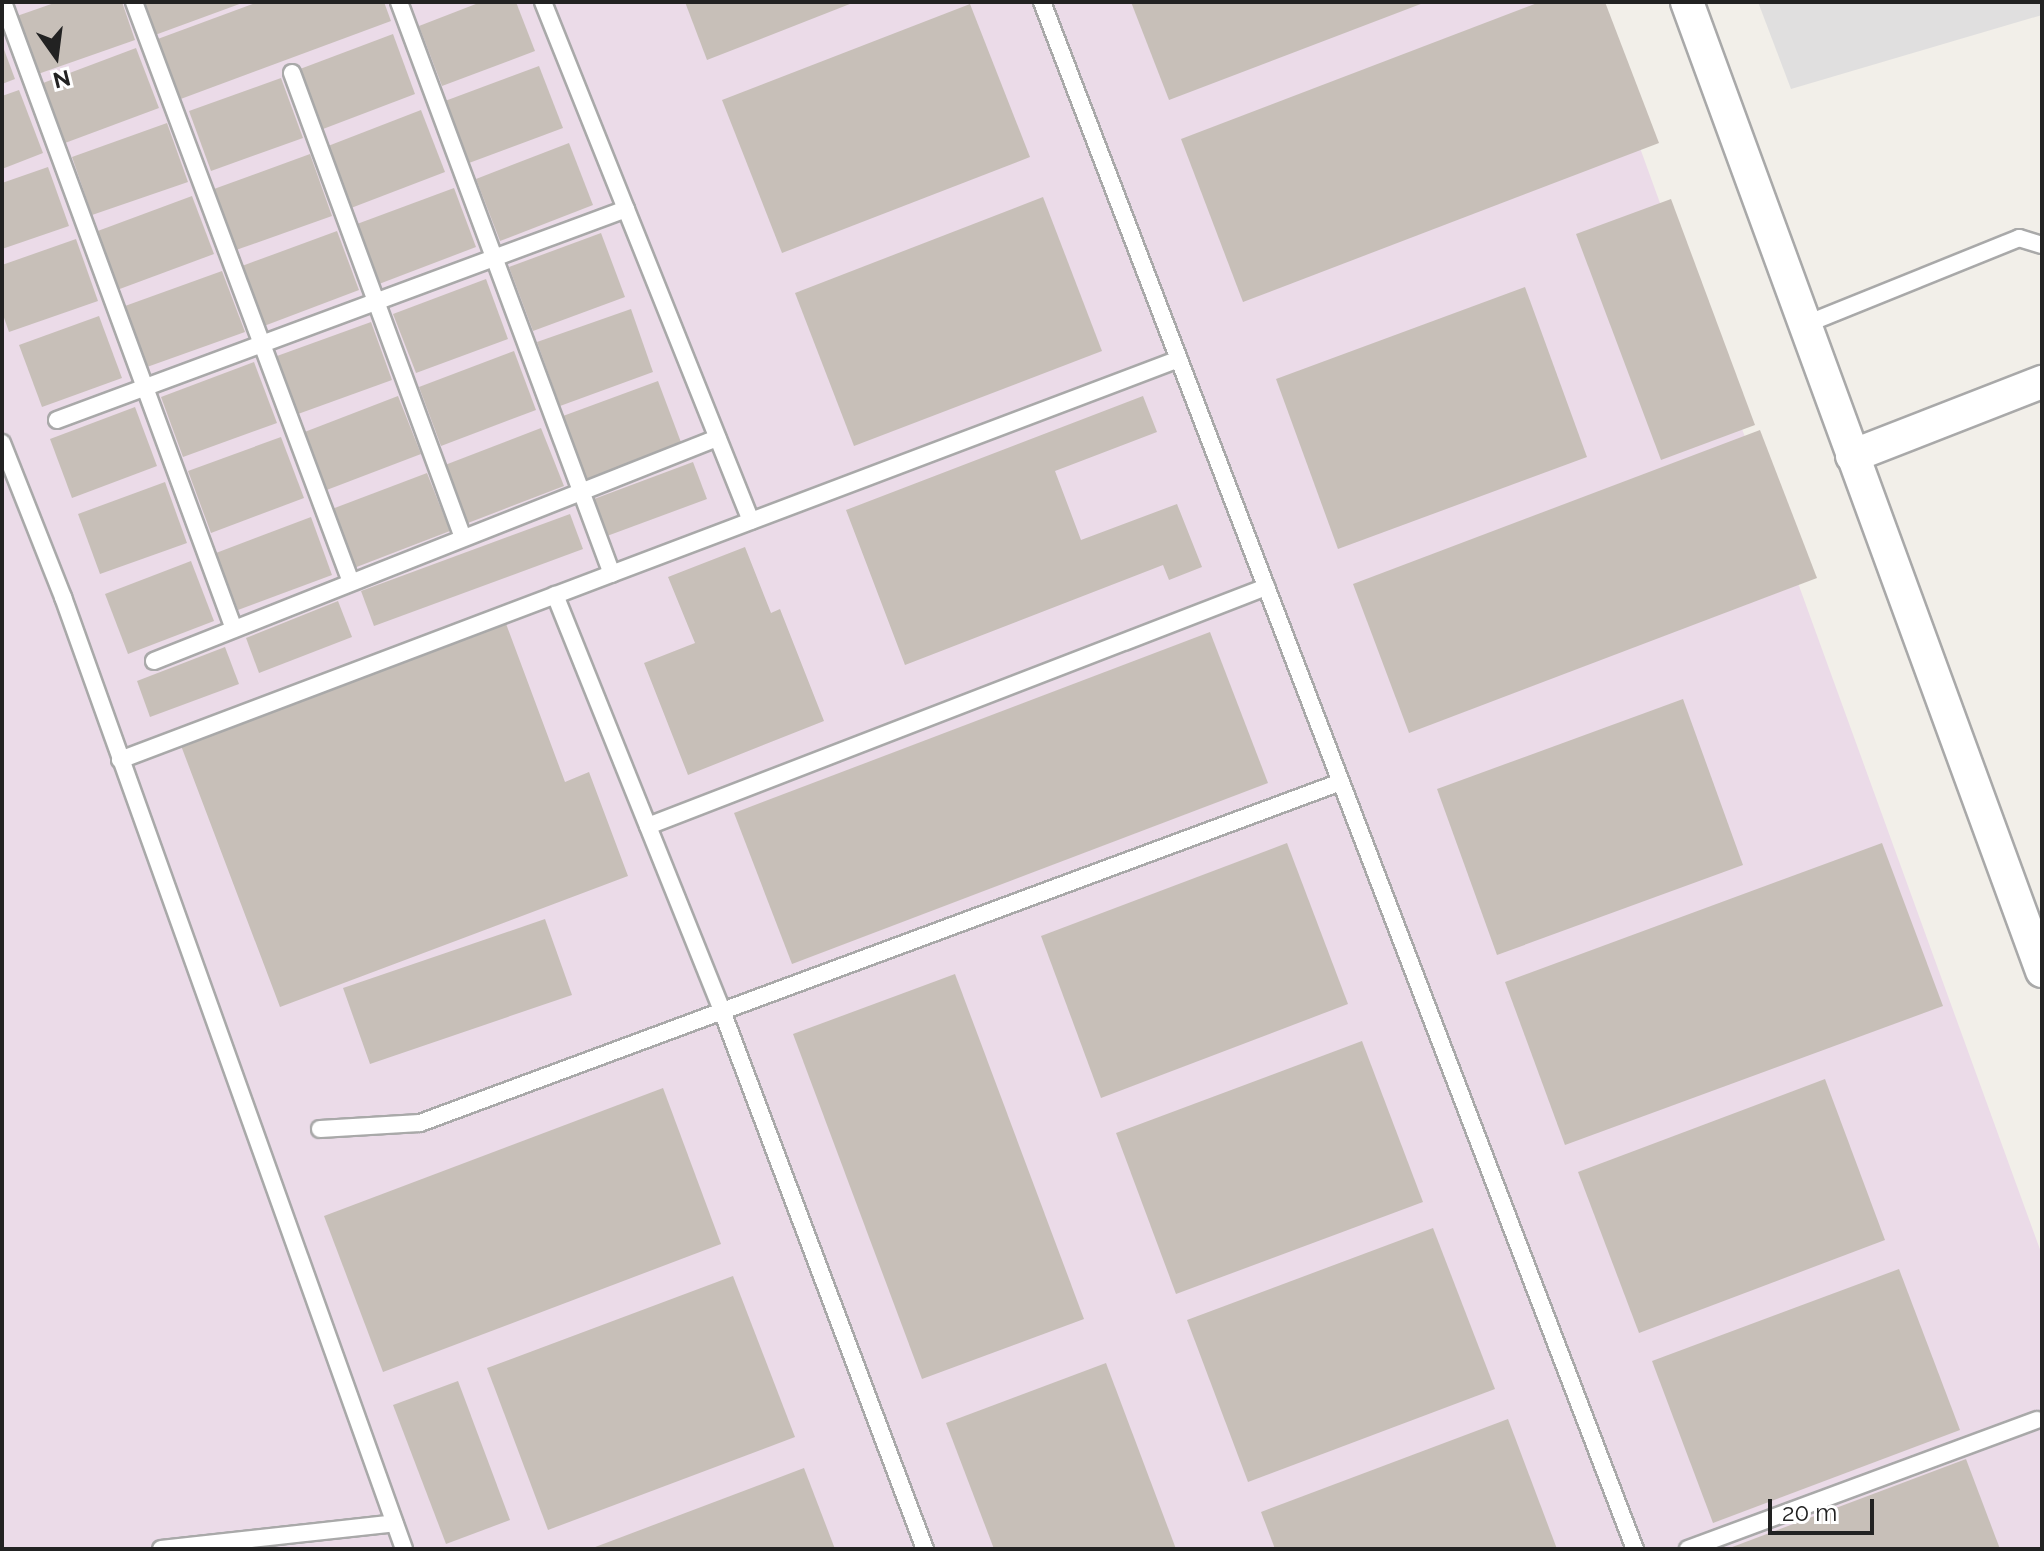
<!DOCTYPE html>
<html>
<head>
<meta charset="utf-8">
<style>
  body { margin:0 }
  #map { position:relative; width:2044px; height:1551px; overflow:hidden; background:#f2efe9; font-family:Raleway,sans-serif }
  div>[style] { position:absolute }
  .residential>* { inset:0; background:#e0dfdf }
  .industrial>* { inset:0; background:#ebdbe8 }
  .building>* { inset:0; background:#c7bfb8 }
  .roads { filter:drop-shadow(2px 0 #a9a9a9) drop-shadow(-2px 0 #a9a9a9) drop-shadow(0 2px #a9a9a9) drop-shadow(0 -2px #a9a9a9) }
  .service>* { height:16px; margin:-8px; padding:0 8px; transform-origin:8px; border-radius:8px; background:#fff }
  .minor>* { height:32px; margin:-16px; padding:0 16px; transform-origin:16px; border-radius:16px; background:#fff }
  span { translate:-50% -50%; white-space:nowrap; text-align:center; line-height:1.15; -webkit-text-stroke:8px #fff; paint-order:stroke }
  .frame { position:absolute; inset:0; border:4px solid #222; pointer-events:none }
  .north { position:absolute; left:16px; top:16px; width:80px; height:80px; -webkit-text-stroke:6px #fff; paint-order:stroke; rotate:166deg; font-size:22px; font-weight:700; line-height:32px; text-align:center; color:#222 }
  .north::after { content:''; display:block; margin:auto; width:28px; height:36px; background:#222; clip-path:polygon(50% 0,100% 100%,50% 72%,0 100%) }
  .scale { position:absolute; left:1768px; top:1499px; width:106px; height:36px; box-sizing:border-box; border:4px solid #222; border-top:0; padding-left:10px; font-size:24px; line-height:28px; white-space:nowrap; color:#222; -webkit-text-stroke:6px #fff; paint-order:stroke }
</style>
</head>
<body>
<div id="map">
  <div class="residential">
    <i style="clip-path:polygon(1758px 2px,2042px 2px,2042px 15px,1791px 89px)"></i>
  </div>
  <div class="industrial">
    <i style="clip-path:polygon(2px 2px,1587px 2px,2042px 1255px,2042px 1549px,2px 1549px)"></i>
  </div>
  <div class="building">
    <i style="clip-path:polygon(57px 2px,122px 2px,135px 40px,38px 74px,17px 16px)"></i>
    <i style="clip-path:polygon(143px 2px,245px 2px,155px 35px)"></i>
    <i style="clip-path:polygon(258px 2px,384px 2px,391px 21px,178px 100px,155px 40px)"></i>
    <i style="clip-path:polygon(481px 2px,516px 2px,535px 51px,442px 86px,419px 26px)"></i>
    <i style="clip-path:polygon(685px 2px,855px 2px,707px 60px)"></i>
    <i style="clip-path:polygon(1131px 2px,1426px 2px,1169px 100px)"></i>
    <i style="clip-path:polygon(1540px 2px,1605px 2px,1659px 143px,1243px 302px,1181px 139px)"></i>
    <i style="clip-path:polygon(970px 4px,1030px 157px,782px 253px,722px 100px)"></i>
    <i style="clip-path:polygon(393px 34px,415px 94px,323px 129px,300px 69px)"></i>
    <i style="clip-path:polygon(2px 44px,15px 79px,2px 84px)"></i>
    <i style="clip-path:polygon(136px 48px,159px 108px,65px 143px,43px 83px)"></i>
    <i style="clip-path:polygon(539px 66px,563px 128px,469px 163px,445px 101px)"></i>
    <i style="clip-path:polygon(281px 78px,303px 138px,211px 171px,189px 111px)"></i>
    <i style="clip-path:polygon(19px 90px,43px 153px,2px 169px,2px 96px)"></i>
    <i style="clip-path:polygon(421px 110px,445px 172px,351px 208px,328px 146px)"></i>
    <i style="clip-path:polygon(167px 123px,188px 182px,92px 215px,72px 157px)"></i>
    <i style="clip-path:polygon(569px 143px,593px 205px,500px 241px,476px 179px)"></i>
    <i style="clip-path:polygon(310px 154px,332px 216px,236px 250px,214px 189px)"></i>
    <i style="clip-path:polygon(48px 167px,69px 226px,2px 249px,2px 183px)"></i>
    <i style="clip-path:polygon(454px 188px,476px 247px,379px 284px,357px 224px)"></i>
    <i style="clip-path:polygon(192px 196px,214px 254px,117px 290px,95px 232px)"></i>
    <i style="clip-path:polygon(1043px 197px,1102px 351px,854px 446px,795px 293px)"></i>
    <i style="clip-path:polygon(1671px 199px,1755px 425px,1661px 460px,1576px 234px)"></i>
    <i style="clip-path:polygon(337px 231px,359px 290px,264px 326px,242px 266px)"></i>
    <i style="clip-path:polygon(601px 233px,625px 297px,533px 331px,509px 267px)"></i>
    <i style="clip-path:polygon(76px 239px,98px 301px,9px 332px,2px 312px,2px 265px)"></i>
    <i style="clip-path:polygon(222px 271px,245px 332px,147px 367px,125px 306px)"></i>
    <i style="clip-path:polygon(486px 279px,508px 339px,416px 373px,393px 314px)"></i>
    <i style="clip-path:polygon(1525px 287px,1587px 457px,1338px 549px,1276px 379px)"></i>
    <i style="clip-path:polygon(631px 309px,653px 372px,560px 406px,537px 342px)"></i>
    <i style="clip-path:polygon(99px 316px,122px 378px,42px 407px,19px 345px)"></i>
    <i style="clip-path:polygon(371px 322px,392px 380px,298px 414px,277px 356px)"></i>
    <i style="clip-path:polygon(514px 351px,536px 410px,441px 446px,419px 387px)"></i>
    <i style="clip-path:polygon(254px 362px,277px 423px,183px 457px,161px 397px)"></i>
    <i style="clip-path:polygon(658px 381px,682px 445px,587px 480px,563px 416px)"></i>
    <i style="clip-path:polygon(398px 396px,421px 454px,324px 491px,302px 433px)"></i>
    <i style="clip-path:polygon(1143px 396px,1157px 432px,1055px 471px,1081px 540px,1177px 504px,1202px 567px,1169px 580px,1163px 565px,905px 665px,846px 510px)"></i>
    <i style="clip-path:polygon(135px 407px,157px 466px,72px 498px,50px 439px)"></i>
    <i style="clip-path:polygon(541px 428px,564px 486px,468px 523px,445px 465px)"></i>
    <i style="clip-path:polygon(1760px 430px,1817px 578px,1409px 733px,1353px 584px)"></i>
    <i style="clip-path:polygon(281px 437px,304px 498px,211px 533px,188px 471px)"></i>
    <i style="clip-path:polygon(693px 462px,707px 499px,607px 536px,594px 499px)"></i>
    <i style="clip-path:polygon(427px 473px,450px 531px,354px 568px,332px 509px)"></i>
    <i style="clip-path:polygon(165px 482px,187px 543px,100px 574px,78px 514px)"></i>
    <i style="clip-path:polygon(570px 514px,583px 549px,374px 626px,361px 591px)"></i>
    <i style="clip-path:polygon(311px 517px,332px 575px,238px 610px,216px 553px)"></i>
    <i style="clip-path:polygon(745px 547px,771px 613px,780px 609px,824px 721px,688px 775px,644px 663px,695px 643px,668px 577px)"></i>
    <i style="clip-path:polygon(191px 561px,214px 621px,128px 654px,105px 594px)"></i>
    <i style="clip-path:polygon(338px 601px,352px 637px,259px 673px,246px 638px)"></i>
    <i style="clip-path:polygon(505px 621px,565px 782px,589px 772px,628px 876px,280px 1007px,180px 743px)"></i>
    <i style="clip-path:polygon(1210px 632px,1268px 783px,792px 964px,734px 813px)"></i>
    <i style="clip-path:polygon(225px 647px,239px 684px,150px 717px,137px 681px)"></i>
    <i style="clip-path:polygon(1683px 699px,1743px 865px,1497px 955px,1437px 789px)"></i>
    <i style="clip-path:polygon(1287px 843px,1348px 1004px,1101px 1098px,1041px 936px)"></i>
    <i style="clip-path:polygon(1882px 843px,1943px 1006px,1565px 1145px,1505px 982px)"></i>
    <i style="clip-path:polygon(545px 919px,572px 995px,370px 1064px,343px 988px)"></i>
    <i style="clip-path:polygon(955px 974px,1084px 1319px,922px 1379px,793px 1034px)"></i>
    <i style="clip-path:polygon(1362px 1041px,1423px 1202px,1176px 1294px,1116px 1133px)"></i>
    <i style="clip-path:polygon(1825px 1079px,1885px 1240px,1639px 1333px,1578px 1172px)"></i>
    <i style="clip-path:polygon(663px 1088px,721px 1244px,383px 1372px,324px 1216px)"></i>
    <i style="clip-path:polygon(1433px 1228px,1495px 1389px,1248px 1482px,1187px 1320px)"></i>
    <i style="clip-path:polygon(1899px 1269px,1960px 1430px,1713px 1523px,1652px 1361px)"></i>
    <i style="clip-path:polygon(733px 1276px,795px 1437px,548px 1530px,487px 1368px)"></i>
    <i style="clip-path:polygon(1106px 1363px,1176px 1549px,994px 1549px,946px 1423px)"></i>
    <i style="clip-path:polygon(458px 1381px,510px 1520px,446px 1544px,393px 1405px)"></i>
    <i style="clip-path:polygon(1508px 1419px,1557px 1549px,1275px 1549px,1261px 1512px)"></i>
    <i style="clip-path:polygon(1966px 1459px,2000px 1549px,1727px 1549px)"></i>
    <i style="clip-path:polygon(804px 1468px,835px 1549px,590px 1549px)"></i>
  </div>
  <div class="roads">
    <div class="service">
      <i style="left:3px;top:2px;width:668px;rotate:69.78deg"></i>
      <i style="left:134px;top:2px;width:619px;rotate:69.49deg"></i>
      <i style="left:399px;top:2px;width:610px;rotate:69.58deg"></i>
      <i style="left:543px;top:2px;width:559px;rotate:68.16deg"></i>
      <i style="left:1042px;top:2px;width:1657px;rotate:69.03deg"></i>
      <i style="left:292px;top:73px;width:495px;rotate:69.8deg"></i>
      <i style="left:1804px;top:325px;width:232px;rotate:-22deg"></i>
      <i style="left:2019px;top:238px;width:24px;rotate:17deg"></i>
      <i style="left:57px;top:420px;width:607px;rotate:-20.35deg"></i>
      <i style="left:2px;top:443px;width:166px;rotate:68.4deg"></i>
      <i style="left:63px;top:597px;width:1011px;rotate:70.29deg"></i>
      <i style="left:555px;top:595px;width:448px;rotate:68.1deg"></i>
      <i style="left:722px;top:1011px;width:575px;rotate:69.33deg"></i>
      <i style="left:154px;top:661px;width:606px;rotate:-21.61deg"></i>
      <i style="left:120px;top:760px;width:1132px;rotate:-20.74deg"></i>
      <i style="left:648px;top:826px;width:663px;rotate:-21.14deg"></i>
      <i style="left:320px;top:1129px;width:100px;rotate:-3.4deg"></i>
      <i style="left:420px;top:1123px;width:982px;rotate:-20.32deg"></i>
      <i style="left:161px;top:1549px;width:235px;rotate:-6.3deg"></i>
      <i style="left:1688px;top:1549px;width:372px;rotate:-20.3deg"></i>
    </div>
    <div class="minor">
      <i style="left:1687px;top:2px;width:1032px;rotate:69.88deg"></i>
      <i style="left:1852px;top:456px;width:204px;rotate:-21.3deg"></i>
    </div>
  </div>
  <div class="frame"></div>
  <div class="north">N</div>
  <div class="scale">20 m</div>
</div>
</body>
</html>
